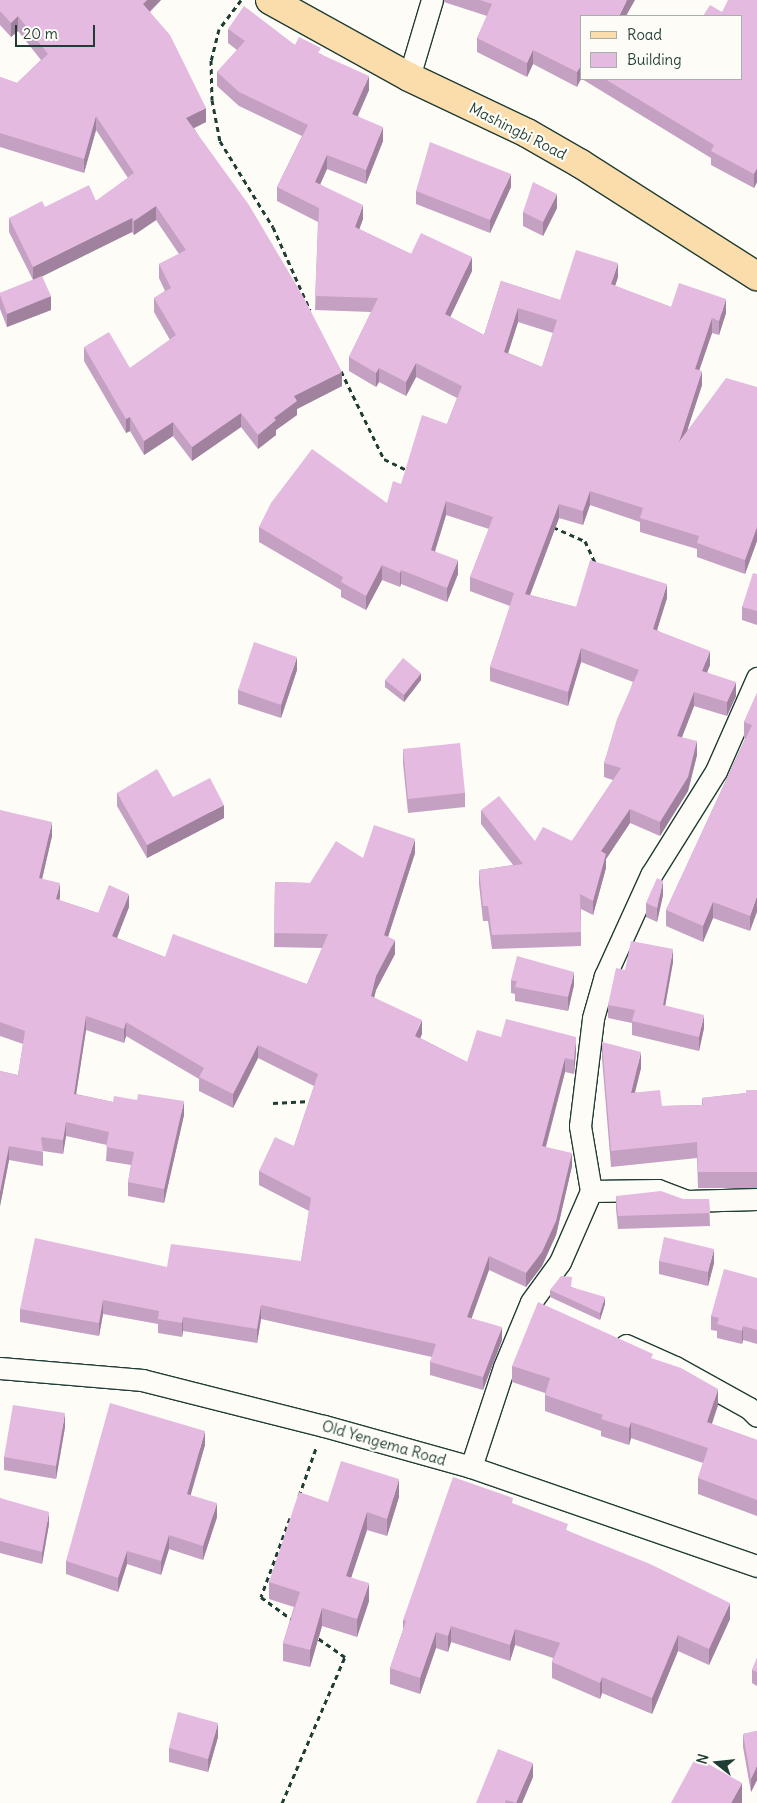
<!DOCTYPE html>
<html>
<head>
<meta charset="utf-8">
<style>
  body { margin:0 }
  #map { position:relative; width:757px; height:1803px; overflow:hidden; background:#fdfcf7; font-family:Delius,sans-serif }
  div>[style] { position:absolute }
  .path>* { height:3px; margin-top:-1.5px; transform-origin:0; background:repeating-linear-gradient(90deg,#1f3d34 0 5px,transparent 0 9px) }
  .roads { filter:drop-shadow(1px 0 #1f3d34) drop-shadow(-1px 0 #1f3d34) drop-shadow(0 1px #1f3d34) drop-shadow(0 -1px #1f3d34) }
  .minor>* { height:21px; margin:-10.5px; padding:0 10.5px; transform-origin:10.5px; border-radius:10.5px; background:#fdfcf7 }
  .primary>* { height:28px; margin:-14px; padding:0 14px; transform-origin:14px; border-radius:14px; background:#fbddab }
  .wall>* { inset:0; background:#c4a0c2 }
  .shaded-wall>* { inset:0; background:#a0829e }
  .building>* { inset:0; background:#e4bae1 }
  span { translate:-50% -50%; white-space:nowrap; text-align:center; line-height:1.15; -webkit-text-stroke:4.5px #fdfcf7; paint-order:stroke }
  .street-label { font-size:15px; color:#1f3d34 }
  .legend { position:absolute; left:580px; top:15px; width:162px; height:65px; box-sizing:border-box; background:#fdfcf7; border:1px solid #a4b0a9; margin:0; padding:6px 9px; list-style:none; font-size:15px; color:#1f3d34 }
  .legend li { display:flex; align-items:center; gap:10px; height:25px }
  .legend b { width:25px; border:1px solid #a4b0a9 }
  .north { position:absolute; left:692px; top:1738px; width:50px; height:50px; -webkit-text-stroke:4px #fdfcf7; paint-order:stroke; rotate:286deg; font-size:14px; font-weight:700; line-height:20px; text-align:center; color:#1f3d34 }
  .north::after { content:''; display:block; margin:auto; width:18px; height:22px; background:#1f3d34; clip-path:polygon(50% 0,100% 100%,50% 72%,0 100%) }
  .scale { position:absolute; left:15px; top:25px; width:80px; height:22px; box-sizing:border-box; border:2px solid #1f3d34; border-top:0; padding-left:6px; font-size:15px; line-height:18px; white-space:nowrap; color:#1f3d34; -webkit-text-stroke:4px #fdfcf7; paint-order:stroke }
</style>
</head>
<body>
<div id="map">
  <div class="path">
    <i style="left:241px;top:0;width:36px;rotate:127deg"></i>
    <i style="left:219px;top:29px;width:32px;rotate:104deg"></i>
    <i style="left:211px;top:60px;width:40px;rotate:88.6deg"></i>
    <i style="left:212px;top:100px;width:42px;rotate:79deg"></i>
    <i style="left:220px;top:141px;width:101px;rotate:58.4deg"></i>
    <i style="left:273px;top:227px;width:91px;rotate:66deg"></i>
    <i style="left:341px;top:371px;width:98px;rotate:64deg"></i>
    <i style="left:384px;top:459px;width:25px;rotate:26deg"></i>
    <i style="left:553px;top:527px;width:35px;rotate:24deg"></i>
    <i style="left:585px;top:541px;width:26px;rotate:65deg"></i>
    <i style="left:273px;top:1103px;width:38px;rotate:-3deg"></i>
    <i style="left:299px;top:1496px;width:51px;rotate:-70.5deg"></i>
    <i style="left:290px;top:1518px;width:84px;rotate:110.2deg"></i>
    <i style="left:261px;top:1597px;width:39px;rotate:36deg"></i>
    <i style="left:282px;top:1803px;width:159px;rotate:-66.7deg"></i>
    <i style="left:345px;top:1657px;width:35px;rotate:-145deg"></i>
  </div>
  <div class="roads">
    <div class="minor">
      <i style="left:409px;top:77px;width:80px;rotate:-73.4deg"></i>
      <i style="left:591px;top:1191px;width:67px;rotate:-0.9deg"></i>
      <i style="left:658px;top:1190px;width:31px;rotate:21deg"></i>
      <i style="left:687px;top:1201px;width:70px;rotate:-1.6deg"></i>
      <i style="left:626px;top:1345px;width:54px;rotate:24.2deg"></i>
      <i style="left:675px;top:1367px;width:85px;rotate:29deg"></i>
      <i style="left:749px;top:1408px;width:11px;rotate:45deg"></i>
      <i style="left:0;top:1368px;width:143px;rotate:4.8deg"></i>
      <i style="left:142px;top:1380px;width:188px;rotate:14.2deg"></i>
      <i style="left:324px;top:1426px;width:153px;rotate:15.6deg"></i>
      <i style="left:471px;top:1467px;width:303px;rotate:19.1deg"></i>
      <i style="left:471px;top:1467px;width:105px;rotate:-71.7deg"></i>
      <i style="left:504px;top:1367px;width:70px;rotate:-67.4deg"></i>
      <i style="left:531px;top:1302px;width:49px;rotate:-54.1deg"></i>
      <i style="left:560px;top:1262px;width:77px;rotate:-66.4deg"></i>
      <i style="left:591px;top:1191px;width:66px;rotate:-99.6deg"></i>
      <i style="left:580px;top:1126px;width:109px;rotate:-83.1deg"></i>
      <i style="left:593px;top:1018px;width:44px;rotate:-74.1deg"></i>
      <i style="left:605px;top:976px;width:111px;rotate:-65.5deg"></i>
      <i style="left:651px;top:875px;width:123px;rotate:-58deg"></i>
      <i style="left:716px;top:771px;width:102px;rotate:-66.2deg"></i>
    </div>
    <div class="primary">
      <i style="left:270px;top:0;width:159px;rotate:29deg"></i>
      <i style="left:409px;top:77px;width:131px;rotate:25.4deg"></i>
      <i style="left:527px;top:133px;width:62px;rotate:29.9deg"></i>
      <i style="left:581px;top:164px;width:209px;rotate:32.5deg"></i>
    </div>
  </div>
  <div class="wall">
    <i style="clip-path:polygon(0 0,161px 0,150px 12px,206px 122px,194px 128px,342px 386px,297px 409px,297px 415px,276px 430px,276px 435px,258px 449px,241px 427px,192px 461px,173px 436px,144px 455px,130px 431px,126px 433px,84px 361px,84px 347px,130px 368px,170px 340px,154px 312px,154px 298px,165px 291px,159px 278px,159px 264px,179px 254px,156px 220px,134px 235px,132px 232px,42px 276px,51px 310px,7px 327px,0 309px,0 293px,33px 280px,9px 232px,9px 218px,45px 207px,96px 201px,128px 178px,96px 130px,84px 173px,0 147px,0 77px,17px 83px,41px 60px,18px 31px,11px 37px,0 25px)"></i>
    <i style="clip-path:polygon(444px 0,635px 0,581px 16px,577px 87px,533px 64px,527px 77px,477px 52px,477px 38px,487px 16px,444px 2px)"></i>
    <i style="clip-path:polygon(757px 0,757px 182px,754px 188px,711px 165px,711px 158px,582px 79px,741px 79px,722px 12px)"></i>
    <i style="clip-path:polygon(evenodd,228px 29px,295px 45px,321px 54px,369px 90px,358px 116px,383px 141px,366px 184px,327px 169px,320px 184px,363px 219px,359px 229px,411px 254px,472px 271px,450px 317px,484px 335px,501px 281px,560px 300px,618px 277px,615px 286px,671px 307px,726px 313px,719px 335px,712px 333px,699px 370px,702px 385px,687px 430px,757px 387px,757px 541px,745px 574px,697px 557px,697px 549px,640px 532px,640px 522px,590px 505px,583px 525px,559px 518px,530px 595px,576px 607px,667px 598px,657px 630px,710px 665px,707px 672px,736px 696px,727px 716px,694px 706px,682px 737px,697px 755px,688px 791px,660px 836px,630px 823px,606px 859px,606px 868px,593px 915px,581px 909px,581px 946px,492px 949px,488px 921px,483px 921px,479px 884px,479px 870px,513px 865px,481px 824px,481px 810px,535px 841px,572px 841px,613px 780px,604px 777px,604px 763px,633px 682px,581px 662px,568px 706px,490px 681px,490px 667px,510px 606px,470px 591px,470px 577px,489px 529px,446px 515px,435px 551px,458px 574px,447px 602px,401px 584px,400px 587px,382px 580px,366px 610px,341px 597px,341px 590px,259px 542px,259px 527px,387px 503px,401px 484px,447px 424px,457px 398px,416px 377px,406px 396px,379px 382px,376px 387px,349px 371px,349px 357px,371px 312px,315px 310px,318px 222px,277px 201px,277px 187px,302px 136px,239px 106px,217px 86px,217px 72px,237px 50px,228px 43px,228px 29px,518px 322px,553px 333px,542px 367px,508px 353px,518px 322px)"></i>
    <i style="clip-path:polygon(511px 187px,490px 233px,416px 204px,416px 191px)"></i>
    <i style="clip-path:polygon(557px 208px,543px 236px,523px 226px,523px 212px)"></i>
    <i style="clip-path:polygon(757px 574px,757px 625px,742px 620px,742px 607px)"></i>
    <i style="clip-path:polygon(297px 670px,281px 718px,238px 704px,238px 690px)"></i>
    <i style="clip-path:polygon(385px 680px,421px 680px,404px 702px,385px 687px)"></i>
    <i style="clip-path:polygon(757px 693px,750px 931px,713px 918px,703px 942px,666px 926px,666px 910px,745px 739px,744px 738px,744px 722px)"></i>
    <i style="clip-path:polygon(403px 749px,465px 793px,465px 807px,408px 813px,403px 763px)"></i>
    <i style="clip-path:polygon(117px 793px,173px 797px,224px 818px,147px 858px,117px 806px)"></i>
    <i style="clip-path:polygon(0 810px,52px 836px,42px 879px,60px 897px,59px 900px,98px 913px,129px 907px,117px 938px,165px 957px,307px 984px,322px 948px,274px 947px,275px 882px,310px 883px,363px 858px,415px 853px,388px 937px,395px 954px,376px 990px,374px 998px,422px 1034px,420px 1038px,467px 1062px,501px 1037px,576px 1051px,574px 1074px,565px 1072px,546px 1147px,572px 1166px,556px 1235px,542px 1266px,526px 1287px,489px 1270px,471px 1318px,502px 1340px,483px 1390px,430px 1375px,430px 1362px,432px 1357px,261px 1319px,257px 1343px,183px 1331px,182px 1337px,158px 1333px,158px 1324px,103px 1314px,99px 1336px,20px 1322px,20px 1309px,167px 1267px,301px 1261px,309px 1211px,259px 1185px,259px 1171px,294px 1146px,314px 1086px,258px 1058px,233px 1108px,199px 1091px,199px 1079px,126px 1036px,124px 1043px,86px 1030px,76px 1094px,113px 1102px,184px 1115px,164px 1203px,128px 1196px,128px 1182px,131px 1165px,106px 1161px,107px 1145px,66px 1136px,63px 1154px,43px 1151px,43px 1166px,9px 1160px,0 1206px,0 1071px,18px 1075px,23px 1044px,0 1036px)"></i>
    <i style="clip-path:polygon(663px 895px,657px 922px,646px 917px,646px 903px)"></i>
    <i style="clip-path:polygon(673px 962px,665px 1006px,704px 1028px,699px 1051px,632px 1035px,632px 1023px,608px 1018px,608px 1005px,625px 970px)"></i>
    <i style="clip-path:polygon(511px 980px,574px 985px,568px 1011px,515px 1001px,515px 994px,511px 993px)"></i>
    <i style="clip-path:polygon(602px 1042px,641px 1068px,635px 1092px,662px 1106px,702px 1105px,702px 1098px,746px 1093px,757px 1090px,757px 1188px,698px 1188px,697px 1158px,611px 1167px,602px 1058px)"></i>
    <i style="clip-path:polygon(616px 1196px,683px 1199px,709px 1199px,710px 1226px,618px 1229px,616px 1209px)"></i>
    <i style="clip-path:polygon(659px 1261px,714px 1263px,708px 1286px,659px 1274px)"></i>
    <i style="clip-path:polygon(757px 1278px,757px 1344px,743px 1340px,742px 1344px,717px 1338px,717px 1331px,711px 1330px,711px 1316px)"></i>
    <i style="clip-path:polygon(572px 1287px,605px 1304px,600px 1320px,550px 1297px,550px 1290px)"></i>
    <i style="clip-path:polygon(653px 1359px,718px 1405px,712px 1424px,757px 1440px,757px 1516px,698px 1494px,698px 1478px,703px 1463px,631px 1438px,629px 1445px,601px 1436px,601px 1431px,545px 1411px,545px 1393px,512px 1382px,512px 1366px)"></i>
    <i style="clip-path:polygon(65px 1427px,56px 1479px,4px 1470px,4px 1457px)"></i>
    <i style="clip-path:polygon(205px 1445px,190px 1495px,217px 1517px,203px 1560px,169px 1549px,161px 1575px,127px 1564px,118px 1592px,66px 1574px,66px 1561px)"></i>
    <i style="clip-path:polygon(399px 1497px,387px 1536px,367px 1530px,351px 1578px,369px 1601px,357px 1637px,322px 1626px,310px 1667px,283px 1661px,283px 1643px,294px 1607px,269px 1599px,269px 1582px,328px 1502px)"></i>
    <i style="clip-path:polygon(0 1498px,49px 1524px,42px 1564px,0 1553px)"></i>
    <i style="clip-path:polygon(513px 1504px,568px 1531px,730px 1619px,709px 1665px,678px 1651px,652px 1714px,602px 1693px,600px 1699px,552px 1678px,552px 1662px,553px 1658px,515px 1645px,510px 1661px,451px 1642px,448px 1652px,436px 1648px,420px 1694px,390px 1684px,390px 1668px,403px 1630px,403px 1620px)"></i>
    <i style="clip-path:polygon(757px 1658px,757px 1686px,752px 1683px,752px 1670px)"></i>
    <i style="clip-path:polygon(757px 1731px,757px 1780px,751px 1792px,743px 1747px,743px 1734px)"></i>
    <i style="clip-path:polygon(218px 1737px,208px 1772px,169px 1762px,169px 1748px)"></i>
    <i style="clip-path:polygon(533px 1777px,522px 1803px,476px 1803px)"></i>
  </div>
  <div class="shaded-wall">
    <i style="clip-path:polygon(147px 0,161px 0,143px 18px,143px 4px)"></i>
    <i style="clip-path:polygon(627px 0,635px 0,626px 16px,619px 16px)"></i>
    <i style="clip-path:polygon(18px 16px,18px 31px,11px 37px,11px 23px)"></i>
    <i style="clip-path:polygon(533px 50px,533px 64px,527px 77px,527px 63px)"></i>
    <i style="clip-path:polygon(581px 65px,581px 79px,577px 87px,577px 72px)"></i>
    <i style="clip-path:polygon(369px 76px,369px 90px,352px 128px,352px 114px)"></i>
    <i style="clip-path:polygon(206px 108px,206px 122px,186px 132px,186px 118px)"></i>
    <i style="clip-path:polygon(96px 116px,96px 130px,84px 173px,84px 159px)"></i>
    <i style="clip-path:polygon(383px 127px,383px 141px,366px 184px,366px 170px)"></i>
    <i style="clip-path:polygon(327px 155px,327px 169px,315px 196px,315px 182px)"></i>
    <i style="clip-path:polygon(757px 168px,757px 182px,754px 188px,754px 174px)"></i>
    <i style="clip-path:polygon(511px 174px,511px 187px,490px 233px,490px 220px)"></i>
    <i style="clip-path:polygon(557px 194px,557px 208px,543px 236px,543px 222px)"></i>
    <i style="clip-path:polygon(363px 205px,363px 219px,355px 241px,355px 227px)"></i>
    <i style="clip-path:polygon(156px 206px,156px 220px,134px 235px,134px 221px)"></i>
    <i style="clip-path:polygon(132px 218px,132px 232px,33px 281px,33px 267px)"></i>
    <i style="clip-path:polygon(472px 257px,472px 271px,445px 328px,445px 314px)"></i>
    <i style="clip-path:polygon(618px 263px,618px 277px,611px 298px,611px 284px)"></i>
    <i style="clip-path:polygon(51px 296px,51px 310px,7px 327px,7px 314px)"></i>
    <i style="clip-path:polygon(726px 299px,726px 313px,719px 335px,719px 321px)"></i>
    <i style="clip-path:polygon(518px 308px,518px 322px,504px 366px,504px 352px)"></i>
    <i style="clip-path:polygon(712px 318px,712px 333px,695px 383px,695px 369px)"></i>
    <i style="clip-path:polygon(416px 363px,416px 377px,406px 396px,406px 382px)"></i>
    <i style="clip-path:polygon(379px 368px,379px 382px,376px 387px,376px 373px)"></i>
    <i style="clip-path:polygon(702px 371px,702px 385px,679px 456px,679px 442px)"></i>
    <i style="clip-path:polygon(342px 372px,342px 386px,297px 409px,297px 415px,276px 430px,276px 435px,258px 449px,258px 435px,294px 396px)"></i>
    <i style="clip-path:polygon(241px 413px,241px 427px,192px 461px,192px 447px)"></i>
    <i style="clip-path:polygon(130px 417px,130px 431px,126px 433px,126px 419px)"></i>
    <i style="clip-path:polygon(173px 422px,173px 436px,144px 455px,144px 441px)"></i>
    <i style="clip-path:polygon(590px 491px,590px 505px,583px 525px,583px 511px)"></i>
    <i style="clip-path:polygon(446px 501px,446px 515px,431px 564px,431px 550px)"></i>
    <i style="clip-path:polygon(559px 504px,559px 518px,525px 608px,525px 594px)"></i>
    <i style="clip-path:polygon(757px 527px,757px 541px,745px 574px,745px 560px)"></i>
    <i style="clip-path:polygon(458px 560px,458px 574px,447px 602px,447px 588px)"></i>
    <i style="clip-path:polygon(382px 565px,382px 580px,366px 610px,366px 596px)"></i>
    <i style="clip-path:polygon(401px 570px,401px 584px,400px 587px,400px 573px)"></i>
    <i style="clip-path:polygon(667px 584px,667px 598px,653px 643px,653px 629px)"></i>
    <i style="clip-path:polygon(581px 648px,581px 662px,568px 706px,568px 692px)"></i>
    <i style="clip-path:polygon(710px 651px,710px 665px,702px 685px,702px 671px)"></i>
    <i style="clip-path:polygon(297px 657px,297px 670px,281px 718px,281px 705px)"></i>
    <i style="clip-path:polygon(421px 673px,421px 680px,404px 702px,404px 695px)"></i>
    <i style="clip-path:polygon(736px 682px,736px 696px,727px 716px,727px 702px)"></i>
    <i style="clip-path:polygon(694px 692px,694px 706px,677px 750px,677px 736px)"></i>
    <i style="clip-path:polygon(697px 741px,697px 755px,688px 791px,660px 836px,660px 822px)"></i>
    <i style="clip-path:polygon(224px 805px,224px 818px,147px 858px,147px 845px)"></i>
    <i style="clip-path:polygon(630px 809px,630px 823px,606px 859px,606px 868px,593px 915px,593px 901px,601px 851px)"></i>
    <i style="clip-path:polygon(52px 822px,52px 836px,39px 892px,39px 878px)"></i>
    <i style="clip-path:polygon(415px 839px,415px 853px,384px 949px,384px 935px)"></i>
    <i style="clip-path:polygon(663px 881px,663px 895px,657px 922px,657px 908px)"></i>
    <i style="clip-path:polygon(60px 883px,60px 897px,56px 913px,56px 899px)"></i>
    <i style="clip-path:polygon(129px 894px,129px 907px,112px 950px,112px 936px)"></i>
    <i style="clip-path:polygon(757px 896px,757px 912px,750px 931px,750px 916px)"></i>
    <i style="clip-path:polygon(713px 902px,713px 918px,703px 942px,703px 926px)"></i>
    <i style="clip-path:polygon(395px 940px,395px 954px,376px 990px,371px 1010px,371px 996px,376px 976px)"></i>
    <i style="clip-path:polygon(673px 949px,673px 962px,663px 1018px,663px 1005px)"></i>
    <i style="clip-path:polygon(574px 972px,574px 985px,568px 1011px,568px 997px)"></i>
    <i style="clip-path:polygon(704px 1015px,704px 1028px,699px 1051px,699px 1037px)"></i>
    <i style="clip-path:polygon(86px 1016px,86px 1030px,74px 1108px,74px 1094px)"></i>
    <i style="clip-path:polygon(422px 1020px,422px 1034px,415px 1049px,415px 1036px)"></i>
    <i style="clip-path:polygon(126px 1022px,126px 1036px,124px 1043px,124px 1029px)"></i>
    <i style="clip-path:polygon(576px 1037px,576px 1051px,574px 1074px,574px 1060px)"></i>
    <i style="clip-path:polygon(258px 1045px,258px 1058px,233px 1108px,233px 1094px)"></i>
    <i style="clip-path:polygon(641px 1052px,641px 1068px,631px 1108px,631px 1093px)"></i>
    <i style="clip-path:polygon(565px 1058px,565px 1072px,542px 1160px,542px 1146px)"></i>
    <i style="clip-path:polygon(184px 1101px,184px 1115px,164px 1203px,164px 1189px)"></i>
    <i style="clip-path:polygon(66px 1122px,66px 1136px,63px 1154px,63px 1140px)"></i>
    <i style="clip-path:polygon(9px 1146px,9px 1160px,0 1206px,0 1192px)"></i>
    <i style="clip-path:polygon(572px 1153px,572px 1166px,556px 1235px,542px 1266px,526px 1287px,526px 1273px)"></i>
    <i style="clip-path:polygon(714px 1249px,714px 1263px,708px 1286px,708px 1272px)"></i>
    <i style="clip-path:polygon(489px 1256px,489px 1270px,467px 1331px,467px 1317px)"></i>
    <i style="clip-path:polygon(605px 1297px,605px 1304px,600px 1320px,600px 1313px)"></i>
    <i style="clip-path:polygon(103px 1300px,103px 1314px,99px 1336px,99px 1323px)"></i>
    <i style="clip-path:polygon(261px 1305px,261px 1319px,257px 1343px,257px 1329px)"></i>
    <i style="clip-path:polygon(183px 1317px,183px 1331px,182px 1337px,182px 1323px)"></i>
    <i style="clip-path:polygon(743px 1326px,743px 1340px,742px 1344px,742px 1331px)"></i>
    <i style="clip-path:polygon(502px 1327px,502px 1340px,483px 1390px,483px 1377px)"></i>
    <i style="clip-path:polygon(718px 1389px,718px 1405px,707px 1438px,707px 1422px)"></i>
    <i style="clip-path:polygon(65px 1413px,65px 1427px,56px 1479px,56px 1466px)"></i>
    <i style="clip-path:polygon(631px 1422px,631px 1438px,629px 1445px,629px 1428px)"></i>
    <i style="clip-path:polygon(205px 1431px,205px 1445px,187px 1508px,187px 1494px)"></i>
    <i style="clip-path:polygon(399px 1479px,399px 1497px,387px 1536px,387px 1519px)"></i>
    <i style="clip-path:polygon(217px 1503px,217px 1517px,203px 1560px,203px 1546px)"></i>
    <i style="clip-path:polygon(49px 1512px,49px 1524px,42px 1564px,42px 1552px)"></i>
    <i style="clip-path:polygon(367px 1512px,367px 1530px,346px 1593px,346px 1576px)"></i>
    <i style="clip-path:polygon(169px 1535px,169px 1549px,161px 1575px,161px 1561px)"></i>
    <i style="clip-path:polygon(127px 1551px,127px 1564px,118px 1592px,118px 1578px)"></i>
    <i style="clip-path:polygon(369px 1583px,369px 1601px,357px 1637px,357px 1619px)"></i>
    <i style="clip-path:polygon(730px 1603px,730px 1619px,709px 1665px,709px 1649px)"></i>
    <i style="clip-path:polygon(322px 1608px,322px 1626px,310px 1667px,310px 1650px)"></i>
    <i style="clip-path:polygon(451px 1626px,451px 1642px,448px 1652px,448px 1636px)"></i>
    <i style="clip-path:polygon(515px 1629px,515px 1645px,510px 1661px,510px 1645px)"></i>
    <i style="clip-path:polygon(436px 1632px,436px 1648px,420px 1694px,420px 1678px)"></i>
    <i style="clip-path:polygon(678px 1635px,678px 1651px,652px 1714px,652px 1698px)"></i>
    <i style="clip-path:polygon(602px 1677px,602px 1693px,600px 1699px,600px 1683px)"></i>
    <i style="clip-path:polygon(218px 1723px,218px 1737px,208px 1772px,208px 1759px)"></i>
    <i style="clip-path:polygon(533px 1763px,533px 1777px,522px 1803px,516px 1803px)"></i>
    <i style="clip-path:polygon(757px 1766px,757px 1780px,751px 1792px,751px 1779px)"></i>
    <i style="clip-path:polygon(742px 1783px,742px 1803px,731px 1803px)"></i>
  </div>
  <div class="building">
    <i style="clip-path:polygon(0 0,147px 0,143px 4px,170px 35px,206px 108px,186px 118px,249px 205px,304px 298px,342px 372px,294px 396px,297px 401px,274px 418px,276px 420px,258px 435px,241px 413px,192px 447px,173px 422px,144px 441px,130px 417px,126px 419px,84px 347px,109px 332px,130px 368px,176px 335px,154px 298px,171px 288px,159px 264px,186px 250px,156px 206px,134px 221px,132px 218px,33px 267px,9px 218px,42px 201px,45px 207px,89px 185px,96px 201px,134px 173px,96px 116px,84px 159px,0 133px,0 77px,17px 83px,48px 54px,18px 16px,11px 23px,0 11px)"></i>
    <i style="clip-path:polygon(480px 0,627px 0,619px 16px,581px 16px,581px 65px,577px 72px,533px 50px,527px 63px,477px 38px,492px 4px)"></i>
    <i style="clip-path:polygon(728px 0,757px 0,757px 168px,754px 174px,711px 151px,714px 145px,605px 79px,741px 79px,741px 16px,703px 16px,710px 5px,722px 12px)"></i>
    <i style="clip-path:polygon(evenodd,244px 6px,295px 45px,299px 37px,321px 48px,318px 53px,369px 76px,352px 114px,383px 127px,366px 170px,327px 155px,315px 182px,363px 205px,355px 227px,411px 254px,421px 233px,472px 257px,445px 314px,484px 335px,501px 281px,560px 300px,576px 250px,618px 263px,611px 284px,671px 307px,679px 283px,726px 299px,719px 321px,712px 318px,695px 369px,702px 371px,679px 442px,726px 378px,757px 387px,757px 527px,745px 560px,697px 543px,699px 536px,640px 518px,643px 508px,590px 491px,583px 511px,559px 504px,525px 594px,576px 607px,590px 560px,667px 584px,653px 629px,710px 651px,702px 671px,736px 682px,727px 702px,694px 692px,677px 736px,697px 741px,688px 777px,660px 822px,630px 809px,601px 851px,606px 854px,593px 901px,580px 894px,581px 932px,492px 935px,488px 906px,483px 906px,479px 870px,523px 864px,481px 810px,499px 796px,535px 841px,543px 827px,572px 841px,621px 768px,604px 763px,617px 719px,639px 670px,581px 648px,568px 692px,490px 667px,514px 593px,470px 577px,493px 517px,446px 501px,431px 550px,458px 560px,447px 588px,401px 570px,400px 573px,382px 565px,366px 596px,341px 582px,343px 577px,259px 527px,271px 503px,312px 449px,387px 503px,393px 481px,401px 484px,422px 415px,447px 424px,462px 386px,416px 363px,406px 382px,379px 368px,376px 373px,349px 357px,378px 298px,315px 296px,319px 208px,277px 187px,308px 125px,239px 92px,217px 72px,245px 41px,228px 29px,244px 6px,518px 308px,557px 320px,542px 367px,504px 352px,518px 308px)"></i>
    <i style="clip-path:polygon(430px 142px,511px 174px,490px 220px,416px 191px)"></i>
    <i style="clip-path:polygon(533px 182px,557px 194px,543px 222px,523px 212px)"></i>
    <i style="clip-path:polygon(42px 276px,51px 296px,7px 314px,0 295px,0 293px)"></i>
    <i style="clip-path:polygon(753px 573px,757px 574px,757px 611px,742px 607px)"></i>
    <i style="clip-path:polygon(254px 642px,297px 657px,281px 705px,238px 690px)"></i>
    <i style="clip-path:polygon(403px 658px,421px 673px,404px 695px,385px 680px)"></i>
    <i style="clip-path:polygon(757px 693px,757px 896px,750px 916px,713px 902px,703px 926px,666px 910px,752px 725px,744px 722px)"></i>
    <i style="clip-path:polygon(460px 743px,465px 793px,408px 799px,403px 749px)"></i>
    <i style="clip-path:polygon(157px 769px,173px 797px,210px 778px,224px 805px,147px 845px,117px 793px)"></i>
    <i style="clip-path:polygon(0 810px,52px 822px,39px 878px,60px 883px,56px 899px,98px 913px,109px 885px,129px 894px,112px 936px,165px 957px,173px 934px,307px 984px,328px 934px,274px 933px,275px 882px,310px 883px,336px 841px,363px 858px,374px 825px,415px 839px,384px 935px,395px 940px,376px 976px,371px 996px,422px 1020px,415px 1036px,467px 1062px,477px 1030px,501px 1037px,506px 1019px,576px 1037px,574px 1060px,565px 1058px,542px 1146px,572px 1153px,556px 1221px,542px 1252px,526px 1273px,489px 1256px,467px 1317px,502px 1327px,483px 1377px,430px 1362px,436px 1344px,261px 1305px,257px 1329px,183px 1317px,182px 1323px,158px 1319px,159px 1311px,103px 1300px,99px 1323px,20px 1309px,35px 1238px,167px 1267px,171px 1244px,301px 1261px,311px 1198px,259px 1171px,275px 1137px,294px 1146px,318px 1074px,258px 1045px,233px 1094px,199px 1077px,204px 1068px,126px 1022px,124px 1029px,86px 1016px,74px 1094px,113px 1102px,114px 1096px,137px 1100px,138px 1094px,184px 1101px,164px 1189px,128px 1182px,134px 1152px,106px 1147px,109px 1132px,66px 1122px,63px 1140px,41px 1137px,43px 1152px,9px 1146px,0 1192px,0 1071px,18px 1075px,25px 1031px,0 1022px)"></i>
    <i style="clip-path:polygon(657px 878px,663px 881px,657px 908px,646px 903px)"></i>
    <i style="clip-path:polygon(631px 941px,673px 949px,663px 1005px,704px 1015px,699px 1037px,632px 1021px,635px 1010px,608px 1005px,616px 968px,625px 970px)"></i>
    <i style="clip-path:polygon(517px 956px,574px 972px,568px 997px,515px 987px,517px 981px,511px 980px)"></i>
    <i style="clip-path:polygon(602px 1042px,641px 1052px,631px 1093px,660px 1090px,662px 1106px,703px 1105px,702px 1098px,746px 1093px,746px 1090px,757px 1090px,757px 1172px,698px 1172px,697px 1142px,611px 1151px)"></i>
    <i style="clip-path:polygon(661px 1191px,683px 1199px,709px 1199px,710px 1213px,618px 1216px,616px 1196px)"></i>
    <i style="clip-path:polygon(664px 1237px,714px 1249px,708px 1272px,659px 1261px)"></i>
    <i style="clip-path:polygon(724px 1269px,757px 1278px,757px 1330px,743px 1326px,742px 1331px,717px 1324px,719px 1318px,711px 1316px)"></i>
    <i style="clip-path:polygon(561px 1276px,572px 1277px,571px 1287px,605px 1297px,600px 1313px,550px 1290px)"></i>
    <i style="clip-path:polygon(538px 1302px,653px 1354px,651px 1358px,681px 1368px,718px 1389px,707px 1422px,757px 1440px,757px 1500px,698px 1478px,708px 1448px,631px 1422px,629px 1428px,601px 1419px,603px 1415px,545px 1395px,550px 1378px,512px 1366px)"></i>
    <i style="clip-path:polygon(110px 1403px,205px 1431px,187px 1494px,217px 1503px,203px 1546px,169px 1535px,161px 1561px,127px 1551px,118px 1578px,66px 1561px)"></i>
    <i style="clip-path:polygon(13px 1405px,65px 1413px,56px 1466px,4px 1457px)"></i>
    <i style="clip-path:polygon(341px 1461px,399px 1479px,387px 1519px,367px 1512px,346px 1576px,369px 1583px,357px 1619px,322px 1608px,310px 1650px,283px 1643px,300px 1592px,269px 1582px,299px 1492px,328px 1502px)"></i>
    <i style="clip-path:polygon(453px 1477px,513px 1498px,512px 1503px,568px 1524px,566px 1530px,650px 1564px,730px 1603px,709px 1649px,678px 1635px,652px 1698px,602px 1677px,600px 1683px,552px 1662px,560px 1643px,515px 1629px,510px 1645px,451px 1626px,448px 1636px,436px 1632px,420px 1678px,390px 1668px,406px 1621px,403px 1620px)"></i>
    <i style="clip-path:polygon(0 1498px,49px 1512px,42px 1552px,0 1541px)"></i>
    <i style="clip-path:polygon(757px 1658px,757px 1672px,752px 1670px)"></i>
    <i style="clip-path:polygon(178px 1712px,218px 1723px,208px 1759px,169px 1748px)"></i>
    <i style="clip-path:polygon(757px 1731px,757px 1766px,751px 1779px,743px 1734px)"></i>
    <i style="clip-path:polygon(498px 1749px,533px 1763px,516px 1803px,506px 1800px,505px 1803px,476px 1803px)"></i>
    <i style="clip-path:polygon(696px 1757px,742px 1783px,731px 1803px,671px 1803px)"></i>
  </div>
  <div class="street-label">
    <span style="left:518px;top:131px;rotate:27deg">Mashingbi Road</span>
    <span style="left:384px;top:1443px;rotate:16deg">Old Yengema Road</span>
  </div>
  <ul class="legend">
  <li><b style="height:6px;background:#fbddab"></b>Road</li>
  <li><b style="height:14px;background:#e4bae1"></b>Building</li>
  </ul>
  <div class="north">N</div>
  <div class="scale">20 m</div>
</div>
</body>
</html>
